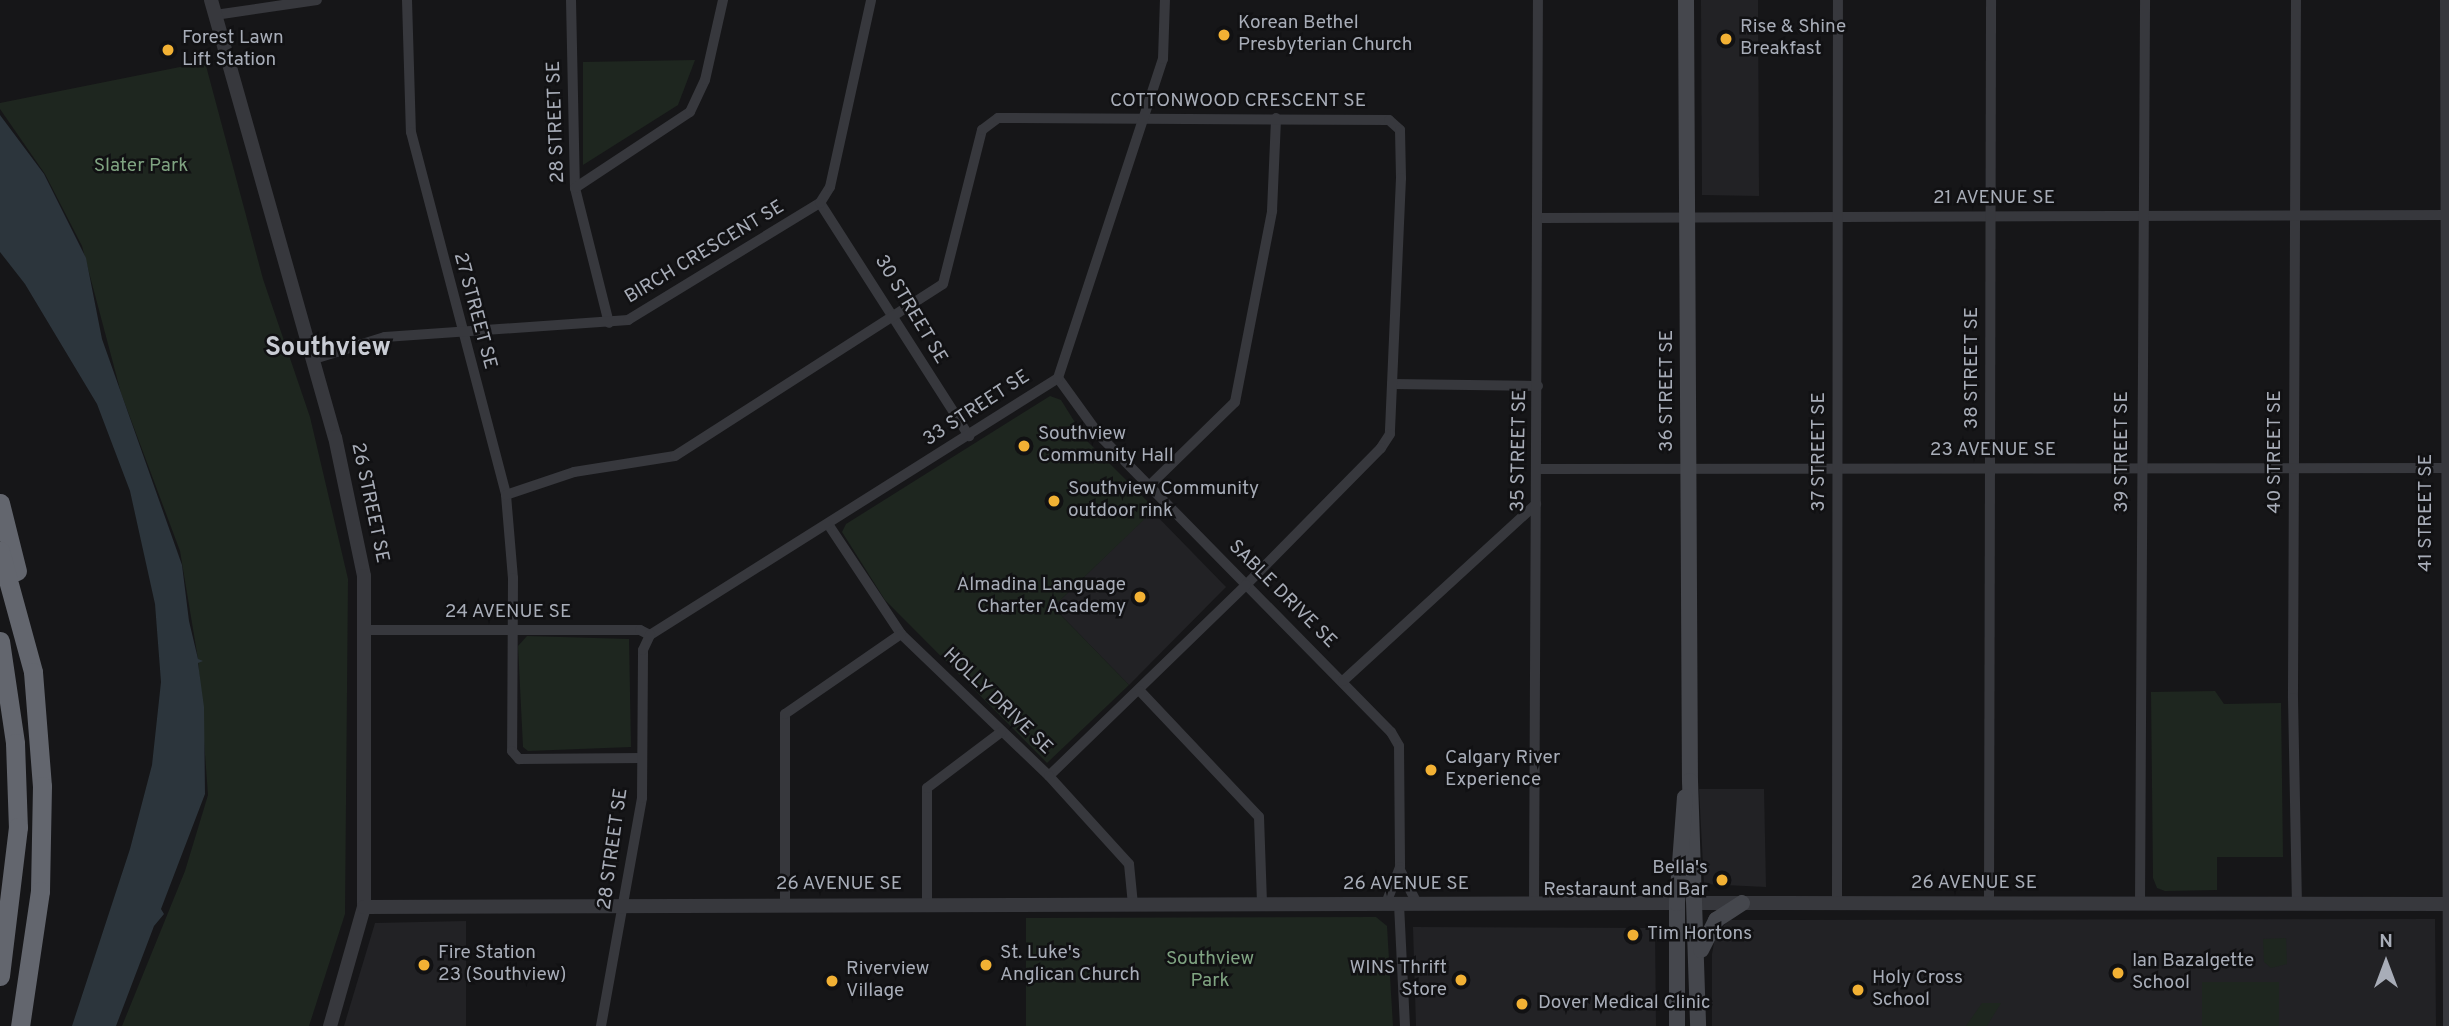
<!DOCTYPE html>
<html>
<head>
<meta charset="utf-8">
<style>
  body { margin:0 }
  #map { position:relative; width:2449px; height:1026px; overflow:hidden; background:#161618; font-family:Overpass,sans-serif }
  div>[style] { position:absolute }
  .built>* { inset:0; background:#222225 }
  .green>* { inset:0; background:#1e261f }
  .water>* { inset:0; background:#2c353c }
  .minor>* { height:10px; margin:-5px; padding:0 5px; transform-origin:5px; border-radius:5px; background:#37383d }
  .tertiary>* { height:14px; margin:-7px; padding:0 7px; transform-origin:7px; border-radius:7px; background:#37383d }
  .secondary>* { height:16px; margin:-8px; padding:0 8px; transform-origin:8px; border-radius:8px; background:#45474d }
  .motorway>* { height:19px; margin:-9.5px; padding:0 9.5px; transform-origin:9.5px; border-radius:9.5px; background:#63666e }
  .dots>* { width:19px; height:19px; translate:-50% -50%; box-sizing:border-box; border:4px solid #111113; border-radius:50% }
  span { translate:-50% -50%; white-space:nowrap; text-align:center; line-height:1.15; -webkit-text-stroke:5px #111113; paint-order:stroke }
  .poi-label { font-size:19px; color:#a8adb8 }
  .left { translate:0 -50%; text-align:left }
  .right { translate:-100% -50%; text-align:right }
  .street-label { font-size:19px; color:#a8adb8 }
  .park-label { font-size:19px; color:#7fa381 }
  .district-label { font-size:26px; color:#c9ccd4; font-weight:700 }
  .north { position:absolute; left:2351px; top:928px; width:70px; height:70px; -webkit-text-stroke:5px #111113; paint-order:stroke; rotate:0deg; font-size:19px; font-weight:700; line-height:28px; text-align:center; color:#a8adb8 }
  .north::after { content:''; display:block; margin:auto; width:24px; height:32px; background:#a8adb8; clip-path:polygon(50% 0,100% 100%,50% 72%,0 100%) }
</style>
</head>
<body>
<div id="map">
  <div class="built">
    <i style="clip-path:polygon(1701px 0,1758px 0,1759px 196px,1702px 195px)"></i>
    <i style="clip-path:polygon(1152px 511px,1226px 587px,1129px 685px,1053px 607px)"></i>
    <i style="clip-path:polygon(1699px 789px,1764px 789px,1766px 887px,1704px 884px)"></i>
    <i style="clip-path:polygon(2435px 919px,2436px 1026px,1712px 1026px,1712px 954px,1716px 932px,1730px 920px)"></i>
    <i style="clip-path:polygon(466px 921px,466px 1026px,344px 1026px,375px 923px)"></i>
    <i style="clip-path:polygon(1413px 927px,1655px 928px,1656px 1026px,1416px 1026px)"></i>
  </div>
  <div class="green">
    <i style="clip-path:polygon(695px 60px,678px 105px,583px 165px,583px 62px)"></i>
    <i style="clip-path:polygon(205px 62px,263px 279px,310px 417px,348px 579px,345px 914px,309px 1026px,122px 1026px,185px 871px,208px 795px,198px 659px,180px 551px,121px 393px,82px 246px,45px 174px,0 109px,0 103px)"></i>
    <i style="clip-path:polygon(1050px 396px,1061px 400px,1086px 440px,1155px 509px,1053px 607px,1129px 685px,1047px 763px,885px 600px,842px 532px,846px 524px)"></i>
    <i style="clip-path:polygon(527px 636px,629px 639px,631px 747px,528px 751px,523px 747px,518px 646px)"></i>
    <i style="clip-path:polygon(2215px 691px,2224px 704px,2281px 703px,2283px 857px,2217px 857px,2217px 890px,2165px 891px,2157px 888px,2153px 878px,2151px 692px)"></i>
    <i style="clip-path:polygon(1376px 917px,1387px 926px,1393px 1026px,1026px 1026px,1026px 918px)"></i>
    <i style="clip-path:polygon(2286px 938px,2287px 964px,2271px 968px,2264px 962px,2263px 939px)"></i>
    <i style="clip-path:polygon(2202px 982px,2279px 982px,2279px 1026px,2202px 1026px)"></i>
    <i style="clip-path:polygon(1982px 1003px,2001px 1003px,1987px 1026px,1966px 1026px)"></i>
  </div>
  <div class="water">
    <i style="clip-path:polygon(0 115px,44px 174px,86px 258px,102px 339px,182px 565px,189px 621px,198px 659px,203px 661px,198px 663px,204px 707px,205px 794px,161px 909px,164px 914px,154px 926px,116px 1026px,72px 1026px,130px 849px,152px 765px,161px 682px,155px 604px,130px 491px,97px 404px,25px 284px,0 252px)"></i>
  </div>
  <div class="minor">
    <i style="left:407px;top:0;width:132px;rotate:88.3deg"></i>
    <i style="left:411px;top:132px;width:375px;rotate:75.3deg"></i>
    <i style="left:506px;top:495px;width:83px;rotate:85.2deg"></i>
    <i style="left:513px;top:578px;width:173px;rotate:90.3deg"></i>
    <i style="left:512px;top:751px;width:11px;rotate:49deg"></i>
    <i style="left:519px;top:759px;width:123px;rotate:-0.5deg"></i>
    <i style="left:571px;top:0;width:188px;rotate:88.8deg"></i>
    <i style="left:575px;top:188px;width:139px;rotate:75.9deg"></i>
    <i style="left:2296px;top:0;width:698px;rotate:90.25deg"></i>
    <i style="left:2293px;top:698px;width:205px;rotate:88.9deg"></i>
    <i style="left:2445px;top:0;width:1026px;rotate:89.83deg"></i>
    <i style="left:215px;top:15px;width:103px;rotate:-8.4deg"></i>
    <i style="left:575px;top:188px;width:138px;rotate:-33.5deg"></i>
    <i style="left:690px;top:112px;width:35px;rotate:-65deg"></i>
    <i style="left:705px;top:80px;width:82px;rotate:-77.3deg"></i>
    <i style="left:820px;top:203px;width:277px;rotate:57.4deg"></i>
    <i style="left:1540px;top:218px;width:909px;rotate:-0.19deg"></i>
    <i style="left:314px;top:359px;width:74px;rotate:-17.2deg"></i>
    <i style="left:385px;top:337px;width:244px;rotate:-4deg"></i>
    <i style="left:628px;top:320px;width:225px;rotate:-31.4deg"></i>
    <i style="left:820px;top:203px;width:19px;rotate:-58deg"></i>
    <i style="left:830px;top:187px;width:191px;rotate:-77.6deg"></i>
    <i style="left:1058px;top:378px;width:72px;rotate:54.1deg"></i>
    <i style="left:1100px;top:436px;width:415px;rotate:45.5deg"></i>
    <i style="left:1391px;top:732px;width:16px;rotate:60deg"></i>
    <i style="left:1399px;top:746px;width:121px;rotate:89.5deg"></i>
    <i style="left:1400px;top:867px;width:40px;rotate:111deg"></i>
    <i style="left:1392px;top:384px;width:146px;rotate:0.8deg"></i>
    <i style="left:1536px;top:469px;width:913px;rotate:-0.06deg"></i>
    <i style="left:1149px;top:486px;width:120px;rotate:-44.3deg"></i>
    <i style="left:1235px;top:402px;width:195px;rotate:-79deg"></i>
    <i style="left:1272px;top:211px;width:93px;rotate:-87.5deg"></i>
    <i style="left:506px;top:495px;width:72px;rotate:-18.7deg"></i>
    <i style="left:574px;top:472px;width:102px;rotate:-9deg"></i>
    <i style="left:675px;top:456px;width:318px;rotate:-32.7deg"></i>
    <i style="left:943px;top:284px;width:159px;rotate:-75.8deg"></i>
    <i style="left:982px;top:130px;width:20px;rotate:-37deg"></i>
    <i style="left:998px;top:118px;width:391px;rotate:0.3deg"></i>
    <i style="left:1389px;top:120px;width:15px;rotate:42deg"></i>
    <i style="left:1400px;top:130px;width:48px;rotate:88.8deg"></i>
    <i style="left:1401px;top:178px;width:256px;rotate:92.5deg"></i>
    <i style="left:1390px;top:434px;width:17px;rotate:123deg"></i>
    <i style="left:1381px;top:448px;width:192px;rotate:134.6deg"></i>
    <i style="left:1246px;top:585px;width:274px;rotate:135.9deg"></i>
    <i style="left:828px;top:524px;width:132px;rotate:56.4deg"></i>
    <i style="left:901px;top:634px;width:205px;rotate:43.8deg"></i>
    <i style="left:1049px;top:776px;width:119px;rotate:47.7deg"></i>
    <i style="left:1129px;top:864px;width:41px;rotate:84.4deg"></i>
    <i style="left:365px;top:630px;width:275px"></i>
    <i style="left:640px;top:630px;width:11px;rotate:27deg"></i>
    <i style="left:650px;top:635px;width:482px;rotate:-32.2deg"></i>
    <i style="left:1058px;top:378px;width:336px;rotate:-71.8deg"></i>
    <i style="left:1163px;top:59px;width:59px;rotate:-88.1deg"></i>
    <i style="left:1343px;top:681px;width:262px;rotate:-42.5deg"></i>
    <i style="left:1140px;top:691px;width:173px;rotate:46.6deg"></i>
    <i style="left:1259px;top:817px;width:87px;rotate:88deg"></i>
    <i style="left:1400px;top:870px;width:38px;rotate:63deg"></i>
    <i style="left:1837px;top:903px;width:903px;rotate:-89.94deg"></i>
    <i style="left:1989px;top:903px;width:903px;rotate:-89.87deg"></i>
    <i style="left:927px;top:904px;width:116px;rotate:-90deg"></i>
    <i style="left:927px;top:788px;width:93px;rotate:-37.1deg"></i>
    <i style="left:1399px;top:904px;width:122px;rotate:87.2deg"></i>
    <i style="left:1534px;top:904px;width:904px;rotate:-89.75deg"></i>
    <i style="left:2140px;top:904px;width:904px;rotate:-89.68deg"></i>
    <i style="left:785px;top:905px;width:191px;rotate:-90deg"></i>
    <i style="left:785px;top:714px;width:141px;rotate:-34.6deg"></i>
    <i style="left:601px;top:1026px;width:232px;rotate:-79.8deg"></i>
    <i style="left:642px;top:798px;width:148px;rotate:-89.6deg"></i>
    <i style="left:643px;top:650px;width:17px;rotate:-65deg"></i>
  </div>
  <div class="tertiary">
    <i style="left:211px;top:0;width:454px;rotate:74.2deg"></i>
    <i style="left:335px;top:437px;width:142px;rotate:78.2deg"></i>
    <i style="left:364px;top:576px;width:331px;rotate:90deg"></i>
    <i style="left:364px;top:907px;width:124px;rotate:105.9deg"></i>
    <i style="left:1697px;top:903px;width:752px;rotate:0.08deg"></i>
    <i style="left:364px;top:907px;width:1313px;rotate:-0.17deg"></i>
  </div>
  <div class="secondary">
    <i style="left:1686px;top:0;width:781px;rotate:89.71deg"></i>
    <i style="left:1690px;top:781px;width:245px;rotate:88.1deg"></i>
    <i style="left:1701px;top:950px;width:34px;rotate:-63deg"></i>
    <i style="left:1716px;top:920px;width:31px;rotate:-33deg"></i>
    <i style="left:1677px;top:1026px;width:123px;rotate:-90deg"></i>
    <i style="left:1677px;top:903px;width:106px;rotate:-85.7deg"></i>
  </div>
  <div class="motorway">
    <i style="left:0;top:503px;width:70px;rotate:76deg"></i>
    <i style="left:0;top:551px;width:125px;rotate:74.7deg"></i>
    <i style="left:33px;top:672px;width:114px;rotate:85.5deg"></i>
    <i style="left:42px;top:786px;width:105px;rotate:91.1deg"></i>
    <i style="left:40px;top:891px;width:136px;rotate:98.4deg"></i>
    <i style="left:0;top:641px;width:103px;rotate:81.6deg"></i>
    <i style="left:15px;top:743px;width:84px;rotate:88deg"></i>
    <i style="left:18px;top:827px;width:150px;rotate:96.9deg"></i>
  </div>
  <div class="dots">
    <i style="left:1224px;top:35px;background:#f2b134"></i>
    <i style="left:1726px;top:39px;background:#f2b134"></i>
    <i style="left:168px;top:50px;background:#f2b134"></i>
    <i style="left:1024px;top:446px;background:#f2b134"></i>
    <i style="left:1054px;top:501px;background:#f2b134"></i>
    <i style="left:1140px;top:597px;background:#f2b134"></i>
    <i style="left:1431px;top:770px;background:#f2b134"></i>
    <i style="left:1722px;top:880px;background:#f2b134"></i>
    <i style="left:1633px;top:935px;background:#f2b134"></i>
    <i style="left:424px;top:965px;background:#f2b134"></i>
    <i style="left:986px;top:965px;background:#f2b134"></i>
    <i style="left:2118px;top:973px;background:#f2b134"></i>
    <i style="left:1461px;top:980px;background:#f2b134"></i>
    <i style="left:832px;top:981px;background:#f2b134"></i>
    <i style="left:1858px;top:990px;background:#f2b134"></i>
    <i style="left:1522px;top:1004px;background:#f2b134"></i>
  </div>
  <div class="poi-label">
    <span class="left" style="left:1238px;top:35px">Korean Bethel<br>Presbyterian Church</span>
    <span class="left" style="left:1740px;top:39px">Rise &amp; Shine<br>Breakfast</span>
    <span class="left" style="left:182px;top:50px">Forest Lawn<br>Lift Station</span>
    <span class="left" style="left:1038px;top:446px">Southview<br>Community Hall</span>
    <span class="left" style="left:1068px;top:501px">Southview Community<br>outdoor rink</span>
    <span class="right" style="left:1126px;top:597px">Almadina Language<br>Charter Academy</span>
    <span class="left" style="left:1445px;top:770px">Calgary River<br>Experience</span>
    <span class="right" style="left:1708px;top:880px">Bella's<br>Restaraunt and Bar</span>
    <span class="left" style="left:1647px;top:935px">Tim Hortons</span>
    <span class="left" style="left:438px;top:965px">Fire Station<br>23 (Southview)</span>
    <span class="left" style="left:1000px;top:965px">St. Luke's<br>Anglican Church</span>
    <span class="left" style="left:2132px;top:973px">Ian Bazalgette<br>School</span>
    <span class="right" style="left:1447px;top:980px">WINS Thrift<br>Store</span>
    <span class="left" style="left:846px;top:981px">Riverview<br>Village</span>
    <span class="left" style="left:1872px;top:990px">Holy Cross<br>School</span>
    <span class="left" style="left:1538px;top:1004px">Dover Medical Clinic</span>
  </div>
  <div class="street-label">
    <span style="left:1238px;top:102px">COTTONWOOD CRESCENT SE</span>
    <span style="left:557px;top:122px;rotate:-92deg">28 STREET SE</span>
    <span style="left:1994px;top:199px">21 AVENUE SE</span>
    <span style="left:705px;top:253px;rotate:-31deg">BIRCH CRESCENT SE</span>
    <span style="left:910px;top:310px;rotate:59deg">30 STREET SE</span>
    <span style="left:474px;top:311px;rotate:75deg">27 STREET SE</span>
    <span style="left:1973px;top:368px;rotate:-90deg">38 STREET SE</span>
    <span style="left:1668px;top:391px;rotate:-90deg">36 STREET SE</span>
    <span style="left:977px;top:409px;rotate:-33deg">33 STREET SE</span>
    <span style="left:1520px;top:451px;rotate:-89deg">35 STREET SE</span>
    <span style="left:1993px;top:451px">23 AVENUE SE</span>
    <span style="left:1820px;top:452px;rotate:-90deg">37 STREET SE</span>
    <span style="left:2123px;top:452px;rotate:-90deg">39 STREET SE</span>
    <span style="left:2276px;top:452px;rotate:-90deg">40 STREET SE</span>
    <span style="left:369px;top:503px;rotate:78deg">26 STREET SE</span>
    <span style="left:2427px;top:513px;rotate:-90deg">41 STREET SE</span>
    <span style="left:1282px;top:595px;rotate:45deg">SABLE DRIVE SE</span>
    <span style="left:508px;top:613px">24 AVENUE SE</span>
    <span style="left:997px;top:702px;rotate:44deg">HOLLY DRIVE SE</span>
    <span style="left:614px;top:849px;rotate:-82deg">28 STREET SE</span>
    <span style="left:1974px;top:884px">26 AVENUE SE</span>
    <span style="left:839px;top:885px">26 AVENUE SE</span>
    <span style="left:1406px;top:885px">26 AVENUE SE</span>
  </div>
  <div class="park-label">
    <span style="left:141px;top:167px">Slater Park</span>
    <span style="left:1210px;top:971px">Southview<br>Park</span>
  </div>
  <div class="district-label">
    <span style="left:328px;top:349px">Southview</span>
  </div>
  <div class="north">N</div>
</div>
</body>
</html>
